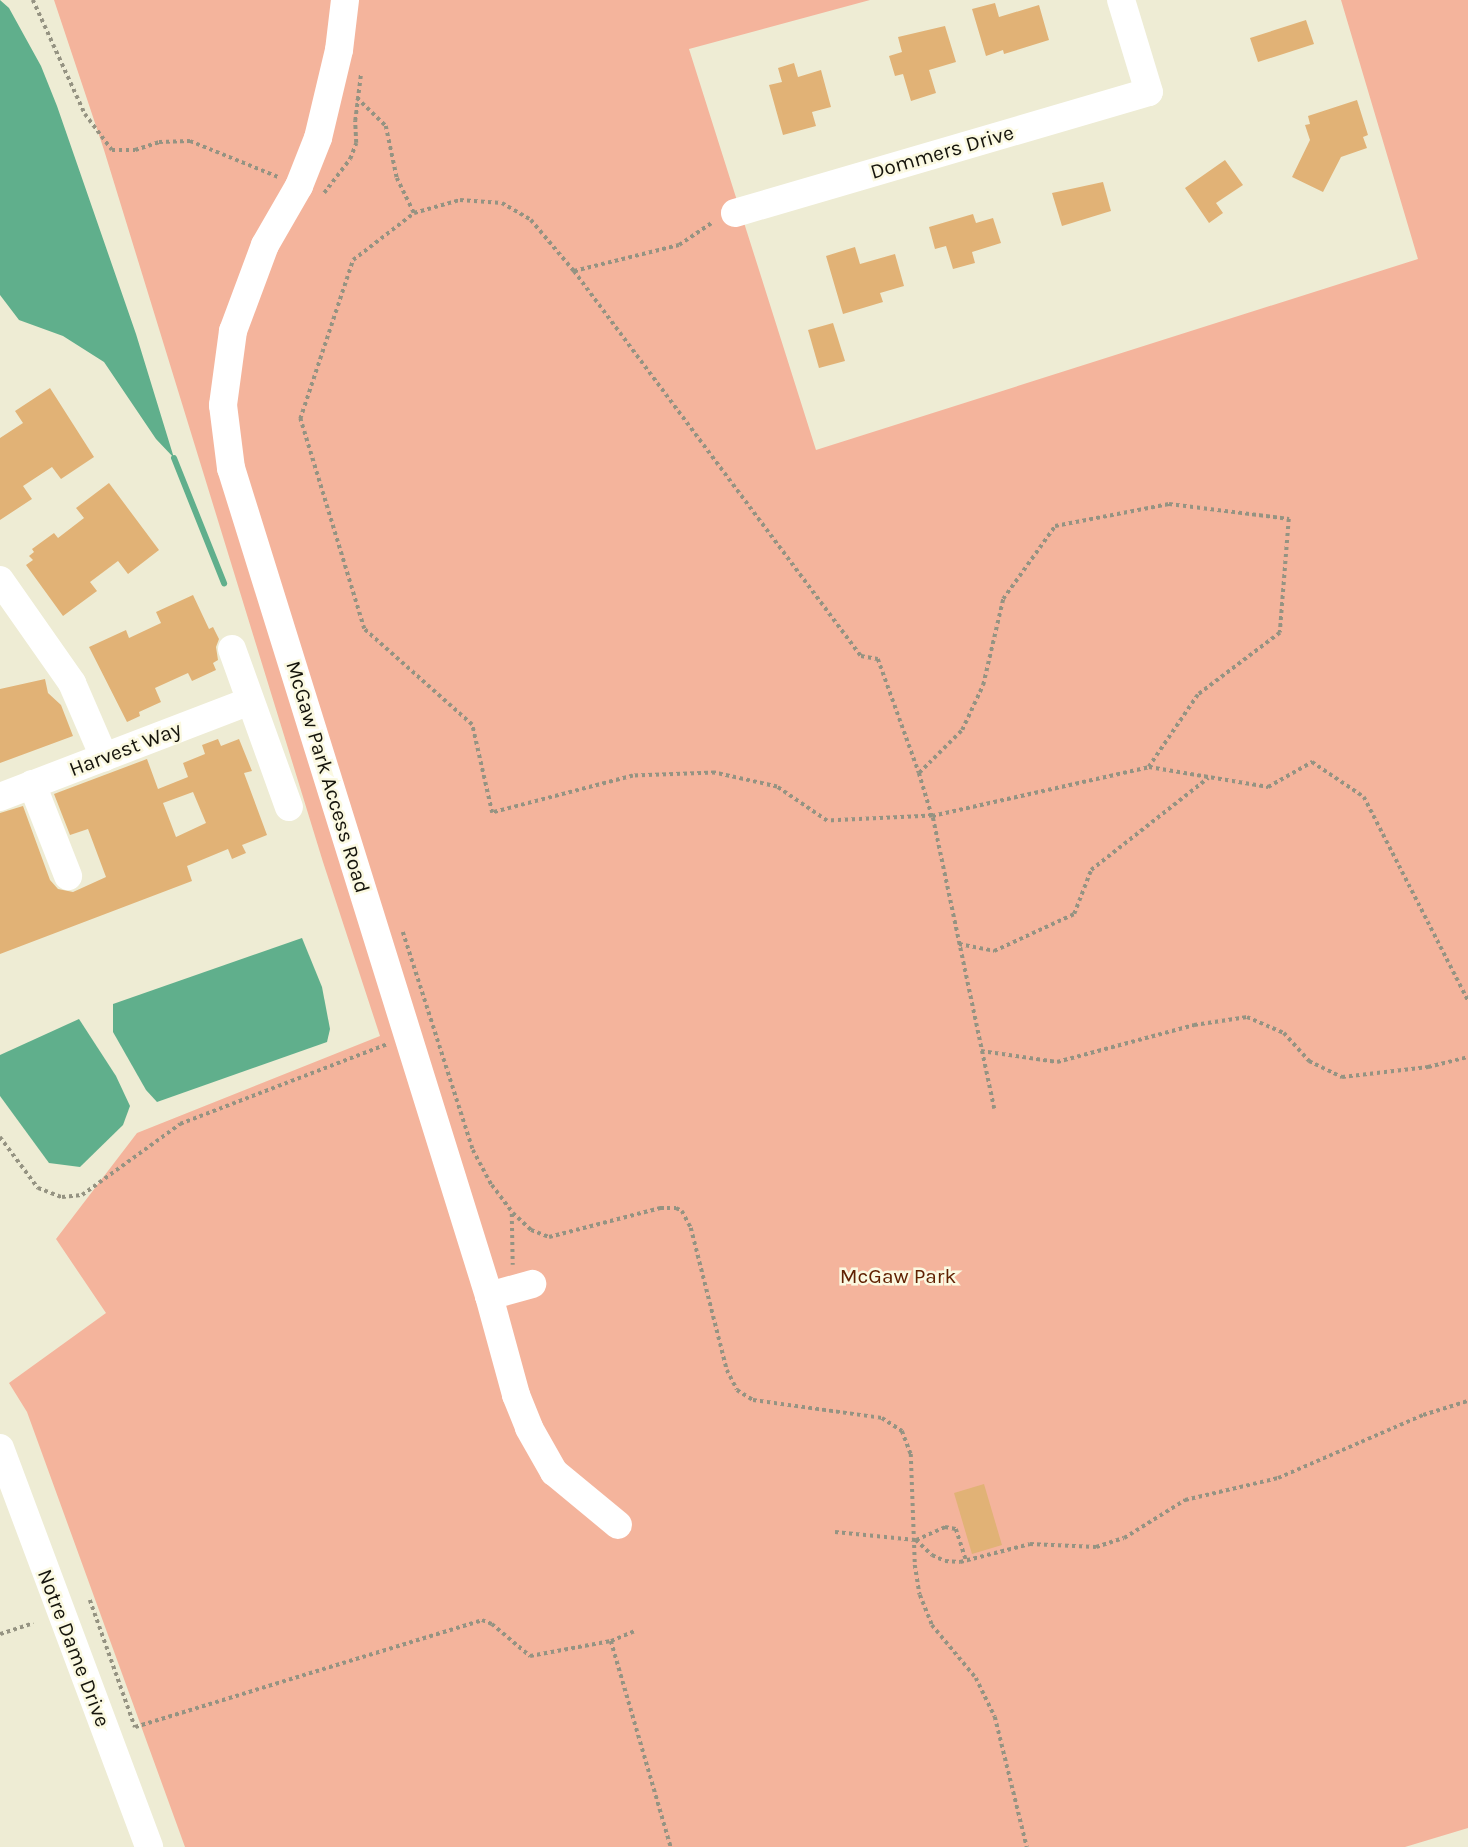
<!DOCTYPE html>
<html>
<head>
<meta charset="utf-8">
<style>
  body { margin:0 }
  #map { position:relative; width:1468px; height:1847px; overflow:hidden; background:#eeecd4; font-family:Karla,sans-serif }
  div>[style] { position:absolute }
  .green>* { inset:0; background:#f4b49c }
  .water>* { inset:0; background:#60af8c }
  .stream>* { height:6px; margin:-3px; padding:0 3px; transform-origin:3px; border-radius:3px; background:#60af8c }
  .building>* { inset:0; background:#e1b276 }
  .path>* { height:3.5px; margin-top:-1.75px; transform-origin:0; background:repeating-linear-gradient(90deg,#959382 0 3.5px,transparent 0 7px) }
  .minor>* { height:28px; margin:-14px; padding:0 14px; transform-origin:14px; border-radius:14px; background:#fff }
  span { translate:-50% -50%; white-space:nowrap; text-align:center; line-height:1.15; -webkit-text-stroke:5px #fbf9e1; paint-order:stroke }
  .street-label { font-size:21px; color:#15140c }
  .park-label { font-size:21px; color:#602102 }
</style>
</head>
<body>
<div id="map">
  <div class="green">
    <i style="clip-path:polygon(54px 0,870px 0,689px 49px,816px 450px,1418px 259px,1341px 0,1468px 0,1468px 1828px,1405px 1847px,185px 1847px,27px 1412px,9px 1383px,106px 1313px,56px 1239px,137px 1133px,380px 1036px,323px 862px,104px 150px)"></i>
  </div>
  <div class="water">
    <i style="clip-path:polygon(0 0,9px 8px,41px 66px,57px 106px,136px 334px,174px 458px,156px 439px,104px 362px,63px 336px,19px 320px,0 295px)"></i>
    <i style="clip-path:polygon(302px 938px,322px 987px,330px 1029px,327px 1042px,157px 1102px,146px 1090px,113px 1032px,113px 1004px)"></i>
    <i style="clip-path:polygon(79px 1019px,116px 1076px,130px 1106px,123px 1125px,80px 1167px,49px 1163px,0 1096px,0 1055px)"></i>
  </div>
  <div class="stream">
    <i style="left:174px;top:458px;width:135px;rotate:68.2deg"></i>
  </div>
  <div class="building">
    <i style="clip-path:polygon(995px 3px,999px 17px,1039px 5px,1049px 40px,1004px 54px,1003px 50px,986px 56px,972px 9px)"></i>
    <i style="clip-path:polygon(1306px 20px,1314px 44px,1258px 62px,1250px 38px)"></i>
    <i style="clip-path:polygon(945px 26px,956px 62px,929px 70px,936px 93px,911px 101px,903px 74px,895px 76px,889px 56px,902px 52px,898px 37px)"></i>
    <i style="clip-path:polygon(794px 63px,798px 77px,821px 70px,831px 107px,812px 112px,816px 126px,783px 135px,769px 85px,782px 82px,778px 68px)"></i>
    <i style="clip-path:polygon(1357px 100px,1368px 135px,1363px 137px,1367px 148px,1341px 157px,1323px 192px,1292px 177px,1310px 140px,1305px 125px,1310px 124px,1308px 116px)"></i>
    <i style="clip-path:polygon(1225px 160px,1243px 185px,1216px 203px,1223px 213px,1209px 223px,1185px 188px)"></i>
    <i style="clip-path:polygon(1103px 182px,1111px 211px,1062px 226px,1052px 193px)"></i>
    <i style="clip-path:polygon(973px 214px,976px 223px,993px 218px,1001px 243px,972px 252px,975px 263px,953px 269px,946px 246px,935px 249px,929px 227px)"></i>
    <i style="clip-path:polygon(855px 247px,860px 264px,895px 254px,904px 286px,880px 293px,883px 302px,843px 314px,826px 256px)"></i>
    <i style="clip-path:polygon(833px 323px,845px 361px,819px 368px,808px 330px)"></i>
    <i style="clip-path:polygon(50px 388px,94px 457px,61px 479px,52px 467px,23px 486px,32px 499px,0 520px,0 438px,23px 423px,15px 411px)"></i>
    <i style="clip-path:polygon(109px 483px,159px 550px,128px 574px,118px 561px,90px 582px,97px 591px,63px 616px,26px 565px,33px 560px,29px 556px,34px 552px,32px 549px,54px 533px,58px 538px,84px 518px,76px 508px)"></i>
    <i style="clip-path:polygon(193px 595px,209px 629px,213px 627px,219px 639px,216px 647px,218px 660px,213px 663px,216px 670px,192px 681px,188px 673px,155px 688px,161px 702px,139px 712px,140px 716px,127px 722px,89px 647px,126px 630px,129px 638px,161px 623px,156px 612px)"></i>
    <i style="clip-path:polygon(45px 679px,48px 693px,61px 705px,73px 736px,0 763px,0 689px)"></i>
    <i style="clip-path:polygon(evenodd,218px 739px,221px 746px,239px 739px,252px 771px,244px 773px,267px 835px,242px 845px,246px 853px,232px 859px,228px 849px,187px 866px,192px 881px,0 954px,0 813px,23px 806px,50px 880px,58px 889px,73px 892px,106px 877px,88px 829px,70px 835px,54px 794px,147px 759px,158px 789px,188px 777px,183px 763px,205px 754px,202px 745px,218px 739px,193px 792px,206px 823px,176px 837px,163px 803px,193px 792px)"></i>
    <i style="clip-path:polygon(984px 1484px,1002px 1545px,972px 1554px,954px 1493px)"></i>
  </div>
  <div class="path">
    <i style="left:33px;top:0;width:125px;rotate:65.5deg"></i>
    <i style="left:85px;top:114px;width:45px;rotate:53.1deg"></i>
    <i style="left:112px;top:150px;width:23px"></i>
    <i style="left:135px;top:150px;width:25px;rotate:-18deg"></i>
    <i style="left:159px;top:142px;width:31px;rotate:-2deg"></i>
    <i style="left:190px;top:141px;width:95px;rotate:22.2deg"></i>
    <i style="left:357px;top:98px;width:40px;rotate:44deg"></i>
    <i style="left:386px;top:126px;width:53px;rotate:78.1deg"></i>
    <i style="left:397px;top:178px;width:39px;rotate:64deg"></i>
    <i style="left:324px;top:193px;width:43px;rotate:-52.6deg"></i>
    <i style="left:350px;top:159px;width:17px;rotate:-69deg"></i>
    <i style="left:356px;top:143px;width:22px;rotate:-93deg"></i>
    <i style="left:355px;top:121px;width:49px;rotate:-83deg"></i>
    <i style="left:574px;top:271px;width:108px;rotate:-13.9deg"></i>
    <i style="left:679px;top:245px;width:41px;rotate:-34.1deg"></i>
    <i style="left:919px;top:773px;width:45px;rotate:73.2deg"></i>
    <i style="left:932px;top:816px;width:222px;rotate:-12.7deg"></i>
    <i style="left:403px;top:932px;width:229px;rotate:72.2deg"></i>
    <i style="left:473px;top:1150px;width:40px;rotate:62deg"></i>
    <i style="left:492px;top:1185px;width:35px;rotate:53deg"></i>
    <i style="left:513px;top:1213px;width:25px;rotate:43deg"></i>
    <i style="left:531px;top:1230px;width:19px;rotate:21deg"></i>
    <i style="left:549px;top:1237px;width:115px;rotate:-14.6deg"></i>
    <i style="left:660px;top:1208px;width:16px"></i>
    <i style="left:676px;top:1208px;width:7px;rotate:27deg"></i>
    <i style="left:682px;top:1211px;width:19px;rotate:62deg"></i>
    <i style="left:691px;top:1228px;width:146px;rotate:75.8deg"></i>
    <i style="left:727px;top:1370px;width:22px;rotate:63deg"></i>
    <i style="left:737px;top:1390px;width:19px;rotate:32deg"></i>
    <i style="left:753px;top:1400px;width:130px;rotate:7.9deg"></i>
    <i style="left:882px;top:1418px;width:24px;rotate:33deg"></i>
    <i style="left:902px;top:1431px;width:25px;rotate:69deg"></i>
    <i style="left:911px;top:1454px;width:111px;rotate:87.9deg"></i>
    <i style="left:915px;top:1565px;width:30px;rotate:81deg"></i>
    <i style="left:920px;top:1595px;width:32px;rotate:68deg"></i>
    <i style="left:932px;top:1625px;width:69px;rotate:50.3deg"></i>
    <i style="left:976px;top:1678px;width:43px;rotate:64deg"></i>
    <i style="left:995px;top:1717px;width:134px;rotate:76.2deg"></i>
    <i style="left:959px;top:944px;width:36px;rotate:11deg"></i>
    <i style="left:994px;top:951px;width:88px;rotate:-24.8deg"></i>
    <i style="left:1074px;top:914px;width:47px;rotate:-68.9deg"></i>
    <i style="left:1091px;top:870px;width:149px;rotate:-38.2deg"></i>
    <i style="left:981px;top:1051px;width:77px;rotate:8.2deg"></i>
    <i style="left:1057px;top:1062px;width:142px;rotate:-15.1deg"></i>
    <i style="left:1194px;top:1025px;width:54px;rotate:-8.6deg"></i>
    <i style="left:1247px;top:1017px;width:40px;rotate:23.4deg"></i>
    <i style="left:1284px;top:1033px;width:38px;rotate:48deg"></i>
    <i style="left:1309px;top:1061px;width:37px;rotate:26deg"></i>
    <i style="left:1342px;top:1077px;width:87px;rotate:-6.6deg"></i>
    <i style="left:1428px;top:1067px;width:41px;rotate:-14deg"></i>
    <i style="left:994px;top:1109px;width:299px;rotate:-101.9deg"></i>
    <i style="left:932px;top:816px;width:105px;rotate:177.3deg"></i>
    <i style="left:827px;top:821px;width:60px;rotate:-145.8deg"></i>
    <i style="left:777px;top:787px;width:64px;rotate:-167.3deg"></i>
    <i style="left:715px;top:773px;width:82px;rotate:177.9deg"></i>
    <i style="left:633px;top:776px;width:146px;rotate:165.3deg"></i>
    <i style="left:492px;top:813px;width:90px;rotate:-102.8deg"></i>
    <i style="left:472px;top:725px;width:144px;rotate:-138.4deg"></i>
    <i style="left:364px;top:629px;width:220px;rotate:-106.9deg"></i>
    <i style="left:300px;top:419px;width:168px;rotate:-71.6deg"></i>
    <i style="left:353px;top:260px;width:77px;rotate:-37.6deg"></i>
    <i style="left:414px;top:213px;width:48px;rotate:-15.8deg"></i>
    <i style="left:460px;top:200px;width:42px;rotate:4.1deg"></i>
    <i style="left:502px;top:203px;width:34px;rotate:30deg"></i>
    <i style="left:531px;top:220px;width:67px;rotate:49.9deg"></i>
    <i style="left:574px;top:271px;width:480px;rotate:53.3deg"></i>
    <i style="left:861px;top:656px;width:17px;rotate:10deg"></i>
    <i style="left:878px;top:659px;width:121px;rotate:70.2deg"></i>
    <i style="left:919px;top:773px;width:61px;rotate:-45deg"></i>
    <i style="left:962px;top:730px;width:50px;rotate:-65deg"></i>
    <i style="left:983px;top:685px;width:88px;rotate:-76.9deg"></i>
    <i style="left:1003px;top:599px;width:90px;rotate:-54.5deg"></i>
    <i style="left:1055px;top:526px;width:116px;rotate:-10.9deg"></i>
    <i style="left:1169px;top:504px;width:121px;rotate:7.1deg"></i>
    <i style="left:1289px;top:519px;width:114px;rotate:94.5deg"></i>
    <i style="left:1280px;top:633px;width:103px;rotate:142.9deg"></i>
    <i style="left:1198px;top:695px;width:87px;rotate:124.2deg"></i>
    <i style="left:1149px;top:767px;width:121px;rotate:9.5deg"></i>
    <i style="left:1268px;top:787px;width:51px;rotate:-29.6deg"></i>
    <i style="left:1312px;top:762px;width:63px;rotate:33.9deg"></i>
    <i style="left:1364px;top:797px;width:228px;rotate:62.9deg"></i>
    <i style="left:0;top:1137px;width:64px;rotate:53.3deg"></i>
    <i style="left:38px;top:1188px;width:26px;rotate:21deg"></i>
    <i style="left:62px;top:1197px;width:20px;rotate:-6deg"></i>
    <i style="left:82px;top:1195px;width:121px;rotate:-35.9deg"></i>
    <i style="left:180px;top:1124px;width:222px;rotate:-21.1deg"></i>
    <i style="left:512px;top:1214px;width:51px;rotate:88.9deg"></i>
    <i style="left:835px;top:1532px;width:81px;rotate:5.6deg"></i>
    <i style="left:916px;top:1540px;width:22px;rotate:43deg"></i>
    <i style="left:932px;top:1555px;width:14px;rotate:25deg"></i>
    <i style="left:945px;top:1561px;width:15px;rotate:4deg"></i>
    <i style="left:960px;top:1562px;width:72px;rotate:-14.4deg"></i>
    <i style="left:1030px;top:1544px;width:66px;rotate:2.6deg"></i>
    <i style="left:1096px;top:1547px;width:29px;rotate:-18deg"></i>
    <i style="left:1124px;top:1538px;width:72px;rotate:-31.9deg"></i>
    <i style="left:1185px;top:1500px;width:96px;rotate:-13.3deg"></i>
    <i style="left:1278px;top:1478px;width:158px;rotate:-23.5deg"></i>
    <i style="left:1423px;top:1415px;width:47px;rotate:-17.3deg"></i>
    <i style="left:916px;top:1540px;width:32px;rotate:-24deg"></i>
    <i style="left:945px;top:1527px;width:11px;rotate:10deg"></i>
    <i style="left:956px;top:1529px;width:32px;rotate:72deg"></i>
    <i style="left:90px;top:1600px;width:135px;rotate:70.5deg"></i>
    <i style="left:135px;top:1727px;width:363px;rotate:-17.1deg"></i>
    <i style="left:482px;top:1620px;width:11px;rotate:22deg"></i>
    <i style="left:492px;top:1624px;width:50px;rotate:40.1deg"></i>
    <i style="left:530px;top:1656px;width:82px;rotate:-10.5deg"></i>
    <i style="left:611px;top:1641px;width:26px;rotate:-23deg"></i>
    <i style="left:0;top:1634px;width:35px;rotate:-18deg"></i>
    <i style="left:611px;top:1641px;width:215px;rotate:73.8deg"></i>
  </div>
  <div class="minor">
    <i style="left:345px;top:0;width:50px;rotate:96.8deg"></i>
    <i style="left:339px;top:50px;width:90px;rotate:103.4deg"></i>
    <i style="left:318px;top:138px;width:52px;rotate:111.6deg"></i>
    <i style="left:299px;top:186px;width:68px;rotate:120deg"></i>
    <i style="left:265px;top:245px;width:92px;rotate:110.4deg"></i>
    <i style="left:233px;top:331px;width:75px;rotate:97.7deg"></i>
    <i style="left:223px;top:405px;width:64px;rotate:82.8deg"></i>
    <i style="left:231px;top:468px;width:867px;rotate:72.69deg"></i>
    <i style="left:489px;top:1296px;width:103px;rotate:74.7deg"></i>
    <i style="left:516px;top:1395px;width:35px;rotate:68deg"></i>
    <i style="left:529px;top:1428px;width:51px;rotate:60.4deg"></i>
    <i style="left:554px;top:1472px;width:83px;rotate:39.6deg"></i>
    <i style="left:735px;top:213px;width:431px;rotate:-16.3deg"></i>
    <i style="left:1149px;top:92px;width:96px;rotate:-106.9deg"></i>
    <i style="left:0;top:580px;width:126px;rotate:55deg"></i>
    <i style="left:72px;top:683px;width:81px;rotate:66.6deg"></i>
    <i style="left:232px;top:649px;width:168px;rotate:70.2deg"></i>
    <i style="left:32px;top:784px;width:99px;rotate:68.6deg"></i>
    <i style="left:0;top:797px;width:268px;rotate:-21deg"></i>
    <i style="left:489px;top:1296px;width:45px;rotate:-15.6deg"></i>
    <i style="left:0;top:1448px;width:426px;rotate:69.5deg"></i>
  </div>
  <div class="street-label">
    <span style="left:942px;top:152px;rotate:-16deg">Dommers Drive</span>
    <span style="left:125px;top:749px;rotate:-21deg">Harvest Way</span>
    <span style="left:328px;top:777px;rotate:73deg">McGaw Park Access Road</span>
    <span style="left:74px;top:1648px;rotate:69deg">Notre Dame Drive</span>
  </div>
  <div class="park-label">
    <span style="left:898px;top:1276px">McGaw Park</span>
  </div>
</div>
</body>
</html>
